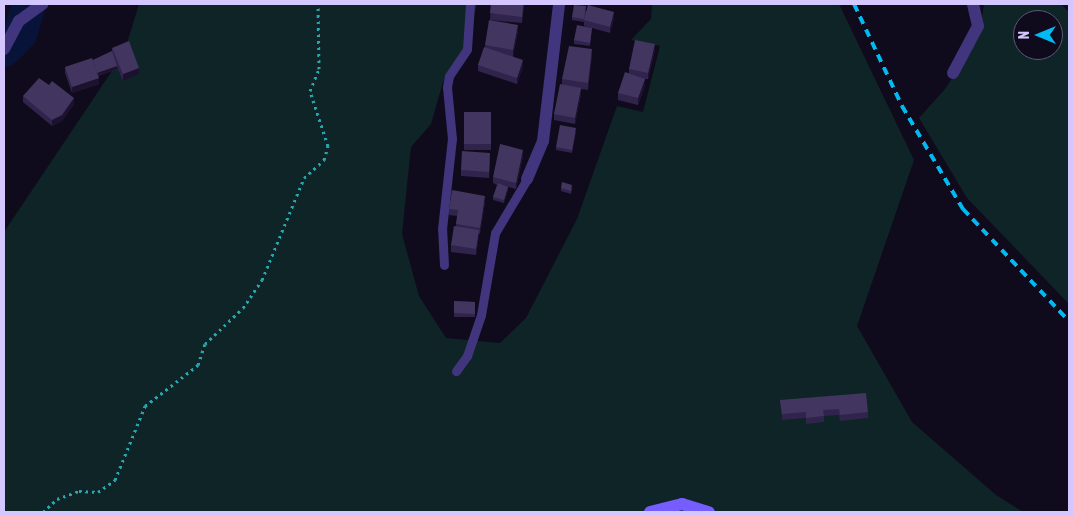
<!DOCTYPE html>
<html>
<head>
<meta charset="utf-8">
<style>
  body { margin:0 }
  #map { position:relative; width:1073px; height:516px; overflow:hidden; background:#100b1c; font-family:"Asap Condensed",sans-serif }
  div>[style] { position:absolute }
  .green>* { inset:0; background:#0e2426 }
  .river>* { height:34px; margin:-17px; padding:0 17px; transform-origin:17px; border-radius:17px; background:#071339 }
  .path>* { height:3px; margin-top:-1.5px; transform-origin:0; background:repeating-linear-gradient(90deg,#2aa6af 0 2.5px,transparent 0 6.5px) }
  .lane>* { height:9px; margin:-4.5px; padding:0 4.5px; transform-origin:4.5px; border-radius:4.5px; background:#41357d }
  .street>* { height:12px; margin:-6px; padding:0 6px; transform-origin:6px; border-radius:6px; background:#41357d }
  .secondary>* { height:12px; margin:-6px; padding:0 6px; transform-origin:6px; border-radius:6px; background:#765dff }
  .rail>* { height:4px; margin-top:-2px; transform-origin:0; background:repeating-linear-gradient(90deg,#00baf1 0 8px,transparent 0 14px) }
  .wall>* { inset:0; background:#30234c }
  .shaded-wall>* { inset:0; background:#1c1230 }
  .building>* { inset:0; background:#42355f }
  span { translate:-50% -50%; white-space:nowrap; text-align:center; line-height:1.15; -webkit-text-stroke:5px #100b1c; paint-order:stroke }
  .frame { position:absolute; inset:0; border:5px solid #d4c6ff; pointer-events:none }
  .north { position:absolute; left:1013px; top:10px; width:50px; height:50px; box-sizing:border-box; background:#100b1c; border:1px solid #5e5677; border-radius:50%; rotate:270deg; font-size:14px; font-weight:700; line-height:20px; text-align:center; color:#d4c6ff }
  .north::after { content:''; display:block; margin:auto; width:18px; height:22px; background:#00baf1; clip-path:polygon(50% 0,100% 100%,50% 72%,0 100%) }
</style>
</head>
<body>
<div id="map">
  <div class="green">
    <i style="clip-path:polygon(139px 4px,477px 4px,467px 43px,443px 82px,431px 124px,411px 147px,402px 234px,419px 296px,446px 338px,500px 343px,526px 318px,577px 219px,617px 106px,643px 112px,660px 46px,631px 40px,651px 19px,652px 4px,839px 4px,914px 160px,857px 326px,912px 422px,996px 495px,1023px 512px,4px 512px,4px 232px,124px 53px)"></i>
    <i style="clip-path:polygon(evenodd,984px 4px,1061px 4px,1069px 12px,1069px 304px,967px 198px,919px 118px,945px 89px,979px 37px,984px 4px,1023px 20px,1053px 20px,1053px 50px,1023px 50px,1023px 20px)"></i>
  </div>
  <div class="river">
    <i style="left:4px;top:50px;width:23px;rotate:-45deg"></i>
    <i style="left:20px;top:34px;width:31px;rotate:-73deg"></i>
  </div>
  <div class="path">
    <i style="left:43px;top:512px;width:19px;rotate:-43deg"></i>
    <i style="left:57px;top:499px;width:23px;rotate:-20deg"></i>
    <i style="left:79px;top:491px;width:19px;rotate:3deg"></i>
    <i style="left:98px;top:492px;width:21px;rotate:-35deg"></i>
    <i style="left:115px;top:480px;width:80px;rotate:-67.9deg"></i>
    <i style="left:145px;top:406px;width:67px;rotate:-37.7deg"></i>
    <i style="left:198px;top:365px;width:22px;rotate:-72deg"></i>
    <i style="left:205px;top:344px;width:52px;rotate:-43.5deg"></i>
    <i style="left:243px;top:308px;width:34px;rotate:-56deg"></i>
    <i style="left:262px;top:280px;width:110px;rotate:-67.6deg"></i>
    <i style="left:304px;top:178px;width:27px;rotate:-42deg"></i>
    <i style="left:324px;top:160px;width:15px;rotate:-74deg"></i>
    <i style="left:328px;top:146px;width:58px;rotate:-108.1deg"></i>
    <i style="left:310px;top:91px;width:24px;rotate:-68deg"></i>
    <i style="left:319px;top:69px;width:65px;rotate:-90.9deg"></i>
  </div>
  <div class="lane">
    <i style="left:444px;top:265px;width:36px;rotate:-93deg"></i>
    <i style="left:442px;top:229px;width:91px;rotate:-83.7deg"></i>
    <i style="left:452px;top:139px;width:52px;rotate:-95.5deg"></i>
    <i style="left:447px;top:87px;width:11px;rotate:-80deg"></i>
    <i style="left:449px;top:76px;width:32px;rotate:-56deg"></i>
    <i style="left:467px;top:49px;width:45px;rotate:-86.2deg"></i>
    <i style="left:456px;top:371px;width:19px;rotate:-54deg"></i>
    <i style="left:467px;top:356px;width:43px;rotate:-71.1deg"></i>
    <i style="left:481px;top:315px;width:83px;rotate:-80.3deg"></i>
    <i style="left:495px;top:233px;width:63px;rotate:-59.3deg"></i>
  </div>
  <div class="street">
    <i style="left:4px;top:49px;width:32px;rotate:-62deg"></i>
    <i style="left:19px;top:21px;width:29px;rotate:-36deg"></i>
    <i style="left:953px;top:73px;width:53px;rotate:-62deg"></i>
    <i style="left:978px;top:26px;width:23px;rotate:-103deg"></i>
    <i style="left:527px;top:179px;width:41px;rotate:-67.2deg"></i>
    <i style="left:543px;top:141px;width:138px;rotate:-83.3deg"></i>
  </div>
  <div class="secondary">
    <i style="left:650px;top:512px;width:33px;rotate:-14deg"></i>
    <i style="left:682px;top:504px;width:28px;rotate:17deg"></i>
  </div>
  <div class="rail">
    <i style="left:854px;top:4px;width:113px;rotate:64.8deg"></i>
    <i style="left:902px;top:106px;width:120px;rotate:59.4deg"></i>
    <i style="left:963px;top:209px;width:154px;rotate:46.6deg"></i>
  </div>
  <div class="wall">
    <i style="clip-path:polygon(491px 4px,524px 4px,522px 23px,490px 20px)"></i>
    <i style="clip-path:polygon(586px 11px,614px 18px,610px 33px,592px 28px,590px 46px,574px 44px,574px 40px,591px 28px,584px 26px,584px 22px,572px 20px,572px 17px)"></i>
    <i style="clip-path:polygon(518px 31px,513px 56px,523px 66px,517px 84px,478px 71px,478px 65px,485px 48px,485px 45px)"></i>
    <i style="clip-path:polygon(112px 48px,139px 74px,123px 81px,117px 67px,117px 69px,98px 76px,99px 84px,72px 93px,65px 73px,65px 67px,93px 60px,112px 51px)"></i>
    <i style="clip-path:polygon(655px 50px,648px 79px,645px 79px,645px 85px,638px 105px,618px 100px,618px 93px,629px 73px,629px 69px)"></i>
    <i style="clip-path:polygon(592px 55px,588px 90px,581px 89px,581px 94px,575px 124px,554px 120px,554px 114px,562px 84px,562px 79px)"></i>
    <i style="clip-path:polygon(23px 96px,74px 104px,62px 121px,52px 126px,23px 102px)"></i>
    <i style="clip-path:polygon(464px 112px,491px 112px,491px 150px,464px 150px)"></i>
    <i style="clip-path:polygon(576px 131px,572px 153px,556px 150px,556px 147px)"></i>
    <i style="clip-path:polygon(523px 156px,516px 189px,508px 187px,508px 190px,504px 203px,493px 200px,493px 197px,497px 185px,493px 183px,493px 177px)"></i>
    <i style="clip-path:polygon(490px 159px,489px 178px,461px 176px,461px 170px)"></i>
    <i style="clip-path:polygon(561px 188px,572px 188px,571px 194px,561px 191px)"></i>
    <i style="clip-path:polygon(485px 202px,480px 234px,479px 234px,476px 255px,451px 252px,451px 245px,456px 227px,457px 216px,449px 215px,449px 209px)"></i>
    <i style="clip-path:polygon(454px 301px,475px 302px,475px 317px,454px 317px)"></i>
    <i style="clip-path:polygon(780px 400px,868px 412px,868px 418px,840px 421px,839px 415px,824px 416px,824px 422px,806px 424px,806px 418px,782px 420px)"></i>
  </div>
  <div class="shaded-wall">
    <i style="clip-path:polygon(614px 12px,614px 18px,610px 33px,610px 27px)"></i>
    <i style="clip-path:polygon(518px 25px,518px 31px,513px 56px,513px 50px)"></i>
    <i style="clip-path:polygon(655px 44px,655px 50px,648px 79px,648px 73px)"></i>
    <i style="clip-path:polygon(592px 49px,592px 55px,588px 90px,588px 83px)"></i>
    <i style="clip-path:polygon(523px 60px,523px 66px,517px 84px,517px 78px)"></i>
    <i style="clip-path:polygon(117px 66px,117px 69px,96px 76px,96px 73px)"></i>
    <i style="clip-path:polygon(139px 68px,139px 74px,123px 81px,123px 74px)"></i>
    <i style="clip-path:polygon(99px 78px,99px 84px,72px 93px,72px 87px)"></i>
    <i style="clip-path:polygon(645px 79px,645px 85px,638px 105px,638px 98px)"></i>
    <i style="clip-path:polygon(581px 88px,581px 94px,575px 124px,575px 118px)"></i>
    <i style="clip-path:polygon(74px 98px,74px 104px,62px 121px,52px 126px,52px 120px)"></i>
    <i style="clip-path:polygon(523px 150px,523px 156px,516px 189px,516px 183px)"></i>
    <i style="clip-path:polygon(508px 187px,508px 190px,504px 203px,504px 200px)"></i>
    <i style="clip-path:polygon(485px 196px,485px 202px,480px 234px,480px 228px)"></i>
    <i style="clip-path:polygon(479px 230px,479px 236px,476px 255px,476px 249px)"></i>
  </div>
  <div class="building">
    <i style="clip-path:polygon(491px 4px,523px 4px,522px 17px,490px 13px)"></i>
    <i style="clip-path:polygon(574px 5px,586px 6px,584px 19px,572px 17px)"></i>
    <i style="clip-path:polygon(588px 5px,614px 12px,610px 27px,584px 20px)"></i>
    <i style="clip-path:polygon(489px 20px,518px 25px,513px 50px,485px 45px)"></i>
    <i style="clip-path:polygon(577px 25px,592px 28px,590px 43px,574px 40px)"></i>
    <i style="clip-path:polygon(635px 40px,655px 44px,648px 73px,629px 69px)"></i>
    <i style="clip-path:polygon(129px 41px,139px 68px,123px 74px,112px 48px)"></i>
    <i style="clip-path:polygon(569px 46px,592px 49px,588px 83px,562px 79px)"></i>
    <i style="clip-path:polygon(484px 47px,523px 60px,517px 78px,478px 65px)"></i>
    <i style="clip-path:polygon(112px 51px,117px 66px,97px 73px,93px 60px)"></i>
    <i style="clip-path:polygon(92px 58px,99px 78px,72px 87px,65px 67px)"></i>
    <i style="clip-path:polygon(625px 72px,645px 79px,638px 98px,618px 93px)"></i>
    <i style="clip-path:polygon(39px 78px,49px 85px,52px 81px,74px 98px,62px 115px,52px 120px,23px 96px)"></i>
    <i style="clip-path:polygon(560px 84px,581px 88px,575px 118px,554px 114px)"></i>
    <i style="clip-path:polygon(464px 112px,491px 112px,491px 144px,464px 144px)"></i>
    <i style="clip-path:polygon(560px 125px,576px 128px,572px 150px,556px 147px)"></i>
    <i style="clip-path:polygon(500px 144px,523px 150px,516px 183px,493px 177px)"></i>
    <i style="clip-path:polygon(462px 151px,490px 153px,489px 172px,461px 170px)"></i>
    <i style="clip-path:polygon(562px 182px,572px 185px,571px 191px,561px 188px)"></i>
    <i style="clip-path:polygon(498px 183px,508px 187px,504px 200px,493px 197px)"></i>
    <i style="clip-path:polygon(452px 190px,485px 196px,480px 228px,456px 224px,458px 210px,449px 209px)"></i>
    <i style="clip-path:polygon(454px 226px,479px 230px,476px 249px,451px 245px)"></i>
    <i style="clip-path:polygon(454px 301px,475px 302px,475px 314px,454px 313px)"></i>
    <i style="clip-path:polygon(866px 393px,868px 412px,840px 415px,839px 409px,823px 410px,824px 416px,806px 418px,806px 412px,782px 414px,780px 400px)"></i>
  </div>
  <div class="frame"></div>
  <div class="north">N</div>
</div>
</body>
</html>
